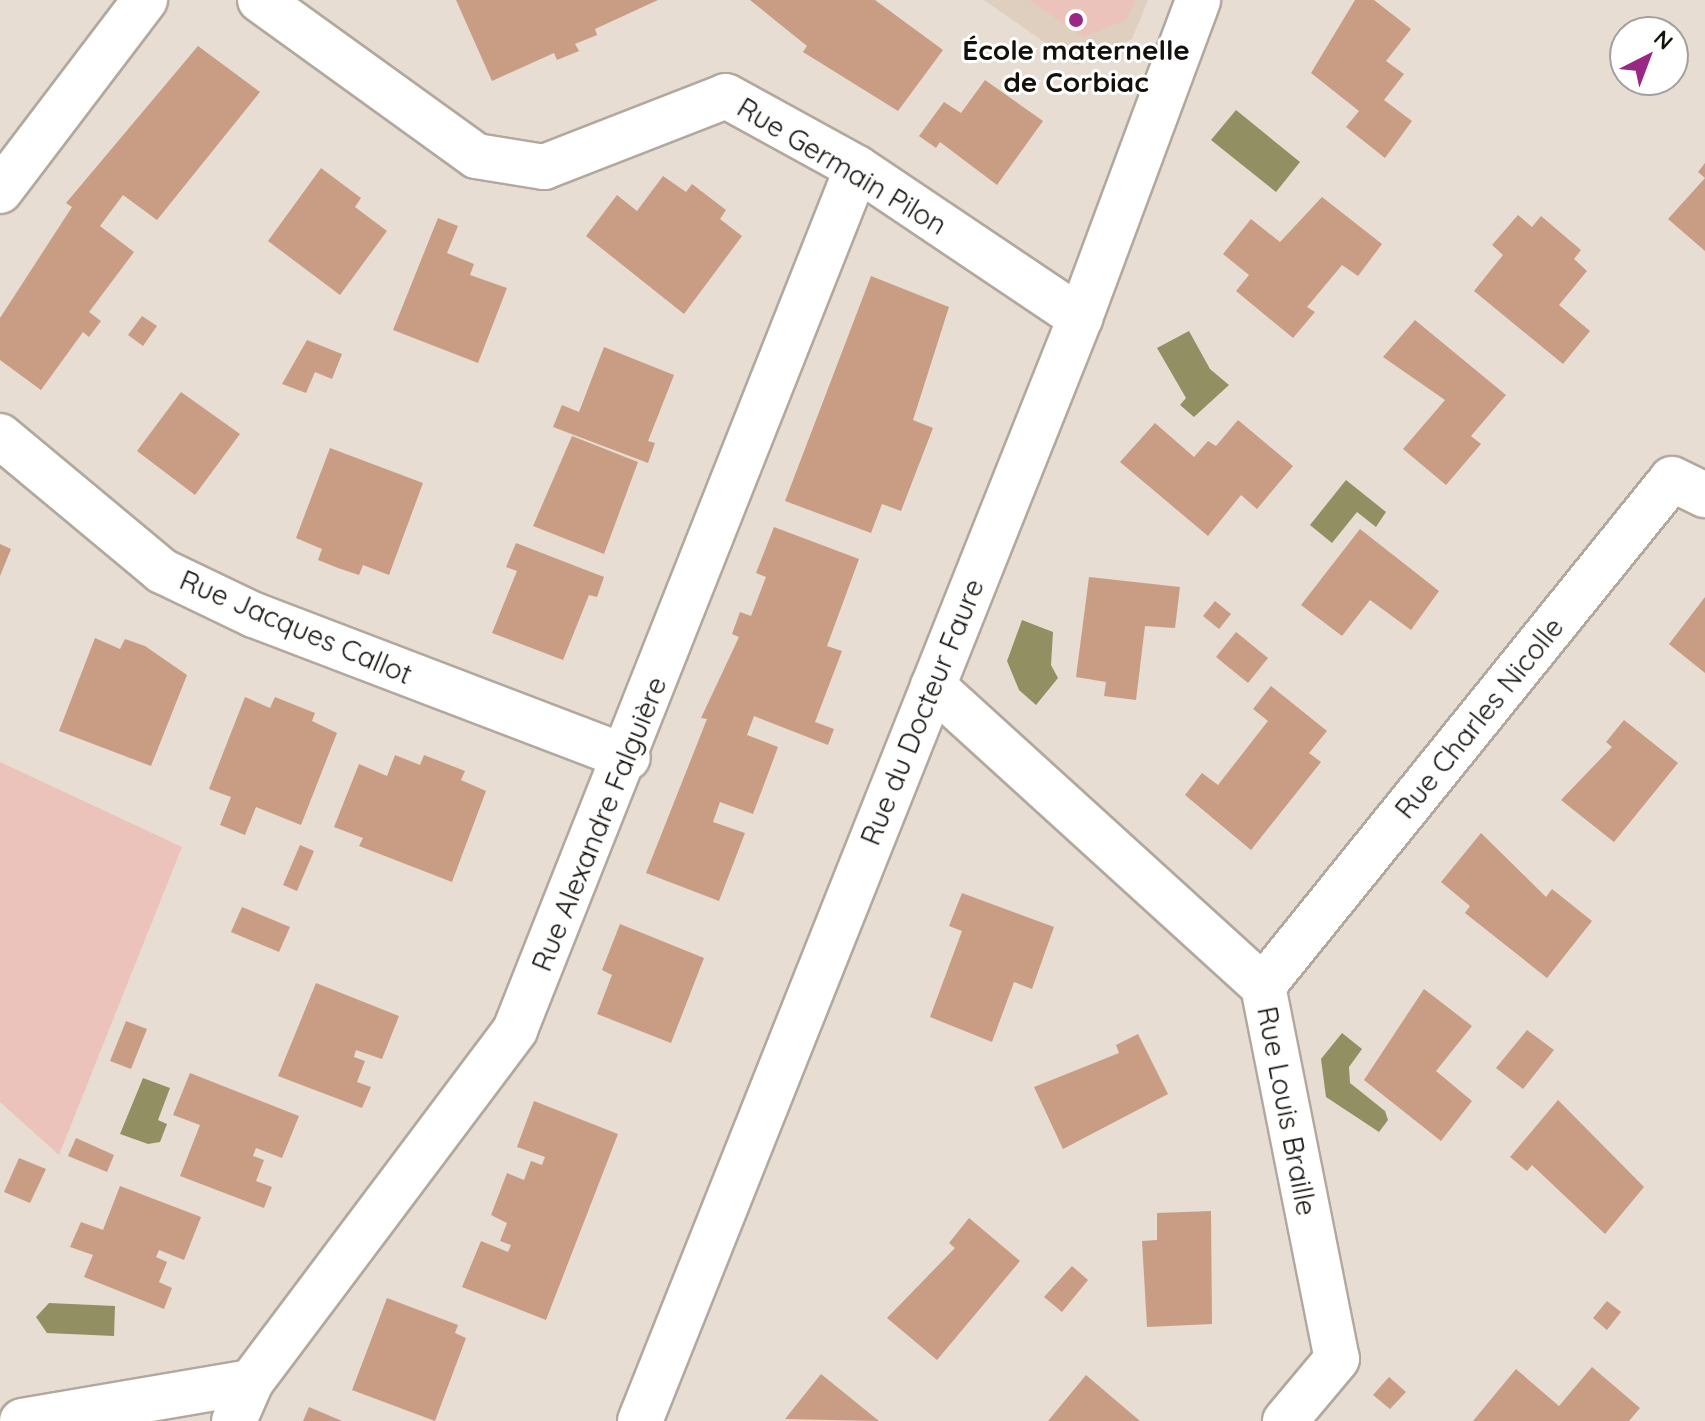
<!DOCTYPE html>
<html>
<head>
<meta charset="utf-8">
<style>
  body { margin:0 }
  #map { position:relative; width:1705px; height:1421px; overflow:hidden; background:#e7ddd2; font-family:Quicksand,sans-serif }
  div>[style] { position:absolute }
  .built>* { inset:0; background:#dfcfbf }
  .green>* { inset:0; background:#ecc3ba }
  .water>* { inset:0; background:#929062 }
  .building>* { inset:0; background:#c99d84 }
  .roads { filter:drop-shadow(2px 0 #b2a89e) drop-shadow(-2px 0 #b2a89e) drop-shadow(0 2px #b2a89e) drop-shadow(0 -2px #b2a89e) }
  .minor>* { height:44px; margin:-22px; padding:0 22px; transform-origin:22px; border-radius:22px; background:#fff }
  .dots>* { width:22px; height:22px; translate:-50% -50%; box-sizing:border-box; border:4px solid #fff; border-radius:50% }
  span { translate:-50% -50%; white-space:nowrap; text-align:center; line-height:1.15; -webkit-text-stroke:6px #fff; paint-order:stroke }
  .poi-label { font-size:28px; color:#14110d; font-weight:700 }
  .street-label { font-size:28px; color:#14110d }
  .north { position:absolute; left:1609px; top:16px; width:80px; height:80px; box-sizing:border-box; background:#fff; border:2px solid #a1a09e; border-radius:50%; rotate:42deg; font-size:22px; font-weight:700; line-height:32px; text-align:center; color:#14110d }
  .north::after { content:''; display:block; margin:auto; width:28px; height:36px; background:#992784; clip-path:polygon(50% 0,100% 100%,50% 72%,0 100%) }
</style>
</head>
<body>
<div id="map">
  <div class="built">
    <i style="clip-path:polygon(984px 0,1148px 0,1132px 39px,1077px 65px)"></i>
  </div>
  <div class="green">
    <i style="clip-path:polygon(1029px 0,1135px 0,1126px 20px,1083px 37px)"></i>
    <i style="clip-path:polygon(0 762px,182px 847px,59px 1155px,0 1102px)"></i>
  </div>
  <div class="water">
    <i style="clip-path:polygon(1236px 110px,1300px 162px,1276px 192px,1211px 140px)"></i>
    <i style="clip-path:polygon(1189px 331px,1210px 369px,1229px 385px,1194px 417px,1180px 405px,1186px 398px,1157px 348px)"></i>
    <i style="clip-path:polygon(1346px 480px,1386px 512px,1376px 527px,1357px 512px,1332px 543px,1310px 525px)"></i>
    <i style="clip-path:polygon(1022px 620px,1053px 632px,1051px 665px,1058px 678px,1036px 705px,1019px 690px,1007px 661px)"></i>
    <i style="clip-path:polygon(1342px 1033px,1362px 1049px,1349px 1067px,1350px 1083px,1385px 1111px,1388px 1120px,1379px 1132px,1326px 1097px,1321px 1059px)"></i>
    <i style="clip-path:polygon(143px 1078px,170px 1088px,158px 1120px,167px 1124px,160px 1142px,148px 1144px,120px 1134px)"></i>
    <i style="clip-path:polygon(49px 1303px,115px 1306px,114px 1336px,47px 1333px,36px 1317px)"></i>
  </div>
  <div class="building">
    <i style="clip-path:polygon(456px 0,658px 0,595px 29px,597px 35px,575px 44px,579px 51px,557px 60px,554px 53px,492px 81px)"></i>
    <i style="clip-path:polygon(750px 0,875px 0,943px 50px,898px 111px,803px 52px,807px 46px)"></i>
    <i style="clip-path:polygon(1355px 0,1374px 0,1411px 29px,1386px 61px,1404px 74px,1384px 100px,1412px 121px,1385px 158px,1346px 127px,1359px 111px,1311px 73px)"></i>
    <i style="clip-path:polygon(198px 46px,260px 92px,157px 220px,123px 195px,100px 226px,134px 252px,89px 312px,101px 321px,89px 337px,83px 332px,41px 390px,0 360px,0 318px,72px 207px,66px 203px)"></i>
    <i style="clip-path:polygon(985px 80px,1043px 121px,997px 185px,940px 142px,936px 148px,919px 136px,944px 102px,961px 113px)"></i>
    <i style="clip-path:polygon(1705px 163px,1705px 251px,1668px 219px,1705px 178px,1698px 172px)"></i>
    <i style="clip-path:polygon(321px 168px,361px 198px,355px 207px,387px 231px,340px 295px,268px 241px)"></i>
    <i style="clip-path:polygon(663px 176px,686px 192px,692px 184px,726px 210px,720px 219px,742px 236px,684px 314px,586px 236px,617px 195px,637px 211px)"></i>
    <i style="clip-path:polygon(1322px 197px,1382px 244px,1358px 276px,1342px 265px,1307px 307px,1315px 312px,1293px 338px,1236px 291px,1249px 275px,1223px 254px,1251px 219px,1280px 242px)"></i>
    <i style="clip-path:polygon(1518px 215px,1532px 227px,1541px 216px,1581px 250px,1574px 259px,1587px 271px,1559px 305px,1590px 331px,1563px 364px,1474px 291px,1503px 255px,1492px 245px)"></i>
    <i style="clip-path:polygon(438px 218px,458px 226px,447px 253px,474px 264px,470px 275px,507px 288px,478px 363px,393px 330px)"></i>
    <i style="clip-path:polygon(871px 276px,949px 307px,913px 420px,933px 428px,901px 511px,882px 504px,871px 533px,785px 501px)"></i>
    <i style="clip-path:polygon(142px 316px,157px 326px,143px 346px,128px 335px)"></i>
    <i style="clip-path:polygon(1415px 320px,1506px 395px,1471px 436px,1481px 444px,1446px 485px,1403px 449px,1445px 400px,1383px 357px)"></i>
    <i style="clip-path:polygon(307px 340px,342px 354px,332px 379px,315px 372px,306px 393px,282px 384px)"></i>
    <i style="clip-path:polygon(604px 347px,674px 375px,648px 441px,655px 443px,648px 463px,553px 427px,562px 405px,579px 412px)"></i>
    <i style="clip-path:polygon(181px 392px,240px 434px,195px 495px,137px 451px)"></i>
    <i style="clip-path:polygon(1238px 420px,1293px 466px,1257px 509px,1241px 495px,1208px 536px,1120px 462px,1155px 423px,1194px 457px,1208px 441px,1216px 446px)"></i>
    <i style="clip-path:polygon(572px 436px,638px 462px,604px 554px,533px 526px)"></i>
    <i style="clip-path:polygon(330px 448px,423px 483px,389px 575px,363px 565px,359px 575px,338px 568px,318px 560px,322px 549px,296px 538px)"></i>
    <i style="clip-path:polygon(774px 527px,859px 559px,827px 646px,842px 651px,815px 722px,834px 729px,828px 745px,754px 716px,747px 735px,778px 747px,753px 814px,720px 802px,713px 822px,745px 833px,719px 901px,646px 873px,707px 719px,701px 718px,739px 637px,732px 634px,740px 612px,751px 616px,766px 577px,756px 573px)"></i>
    <i style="clip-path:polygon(1360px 529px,1439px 591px,1411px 630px,1370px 600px,1342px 636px,1301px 605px)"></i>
    <i style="clip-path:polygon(516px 543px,604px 577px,597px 597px,589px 595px,563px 660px,492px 633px,517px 571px,506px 567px)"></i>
    <i style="clip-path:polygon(0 544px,11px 549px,0 576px)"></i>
    <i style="clip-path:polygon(1089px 577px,1180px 587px,1175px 628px,1145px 626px,1136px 700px,1104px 696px,1106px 682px,1076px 677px)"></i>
    <i style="clip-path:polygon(1705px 597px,1705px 673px,1669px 644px)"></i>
    <i style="clip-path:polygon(1215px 601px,1231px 614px,1219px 629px,1203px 616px)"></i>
    <i style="clip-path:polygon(1236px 632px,1268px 658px,1248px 683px,1216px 657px)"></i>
    <i style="clip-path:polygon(95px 638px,120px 649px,125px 639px,145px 646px,187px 675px,151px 766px,59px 731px)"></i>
    <i style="clip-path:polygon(1271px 686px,1327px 731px,1309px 753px,1321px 762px,1251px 850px,1185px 795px,1202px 773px,1218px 785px,1268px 721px,1253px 709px)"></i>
    <i style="clip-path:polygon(245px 697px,270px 708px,275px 697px,315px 713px,312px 721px,337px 733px,301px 825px,256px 807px,245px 835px,220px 825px,231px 797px,209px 789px)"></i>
    <i style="clip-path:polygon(1624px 720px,1678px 763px,1614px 842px,1561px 800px,1612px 747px,1606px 742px)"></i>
    <i style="clip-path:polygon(395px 755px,420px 765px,424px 755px,465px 771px,461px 780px,486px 791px,452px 882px,359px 846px,363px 838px,334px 827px,359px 764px,387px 776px)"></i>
    <i style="clip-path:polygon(1481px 833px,1546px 897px,1552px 889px,1592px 921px,1547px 978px,1465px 913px,1470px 906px,1441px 882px)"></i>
    <i style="clip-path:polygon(300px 845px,314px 851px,297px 891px,283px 885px)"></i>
    <i style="clip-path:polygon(962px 893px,1054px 927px,1032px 989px,1014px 982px,992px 1042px,930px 1017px,962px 931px,949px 926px)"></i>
    <i style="clip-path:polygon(242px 907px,290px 927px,279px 952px,231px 932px)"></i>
    <i style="clip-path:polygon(620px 924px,704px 958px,671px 1043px,597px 1014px,612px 975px,602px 970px)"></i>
    <i style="clip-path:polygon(316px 983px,399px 1016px,382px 1059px,356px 1050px,354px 1057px,365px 1061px,357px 1082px,371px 1087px,362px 1108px,278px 1076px)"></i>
    <i style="clip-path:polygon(1424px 989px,1472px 1026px,1436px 1071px,1472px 1101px,1441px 1141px,1364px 1080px)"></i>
    <i style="clip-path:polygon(126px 1021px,147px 1029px,131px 1069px,110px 1061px)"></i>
    <i style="clip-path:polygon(1527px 1030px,1554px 1050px,1523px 1089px,1496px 1068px)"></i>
    <i style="clip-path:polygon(1138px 1034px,1168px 1094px,1063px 1149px,1034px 1087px,1119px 1053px,1116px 1045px)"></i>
    <i style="clip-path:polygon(190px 1073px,299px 1116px,282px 1158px,256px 1148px,253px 1156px,264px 1160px,256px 1181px,272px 1187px,264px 1208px,180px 1176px,200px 1125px,173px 1115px)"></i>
    <i style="clip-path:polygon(1558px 1100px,1644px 1187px,1605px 1234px,1532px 1165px,1527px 1171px,1510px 1157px)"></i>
    <i style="clip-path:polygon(534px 1101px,618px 1134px,546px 1320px,462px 1287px,481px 1241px,508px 1252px,511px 1245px,500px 1241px,507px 1223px,491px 1215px,507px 1173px,524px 1180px,531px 1161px,542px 1165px,545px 1157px,517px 1147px)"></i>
    <i style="clip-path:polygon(76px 1138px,114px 1155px,107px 1172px,68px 1156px)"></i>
    <i style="clip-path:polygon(19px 1158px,46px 1169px,30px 1203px,4px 1192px)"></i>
    <i style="clip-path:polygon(120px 1186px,201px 1217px,184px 1260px,159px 1250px,156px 1257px,167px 1262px,159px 1282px,172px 1288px,164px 1309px,84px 1277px,93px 1255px,70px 1247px,81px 1222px,103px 1230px)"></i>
    <i style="clip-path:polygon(1211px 1211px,1212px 1324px,1147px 1327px,1142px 1241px,1157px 1240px,1157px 1213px)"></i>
    <i style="clip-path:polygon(969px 1218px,1020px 1261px,937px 1360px,887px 1318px,955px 1248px,949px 1243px)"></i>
    <i style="clip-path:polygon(1072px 1266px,1088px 1280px,1062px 1312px,1044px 1297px)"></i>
    <i style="clip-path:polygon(387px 1298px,458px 1325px,455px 1333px,466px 1338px,435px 1421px,352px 1390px)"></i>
    <i style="clip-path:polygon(1607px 1301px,1621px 1312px,1607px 1330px,1593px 1318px)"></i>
    <i style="clip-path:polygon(1592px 1367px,1640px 1408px,1629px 1421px,1473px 1421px,1516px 1369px,1559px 1406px)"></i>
    <i style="clip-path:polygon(821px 1374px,879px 1421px,785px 1419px)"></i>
    <i style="clip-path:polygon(1086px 1375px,1140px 1421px,1048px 1421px)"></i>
    <i style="clip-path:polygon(1389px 1377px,1406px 1392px,1390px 1409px,1373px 1395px)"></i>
    <i style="clip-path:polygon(309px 1407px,342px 1421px,303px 1421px)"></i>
  </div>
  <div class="roads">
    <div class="minor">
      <i style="left:260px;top:0;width:266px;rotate:35.8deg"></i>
      <i style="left:476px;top:156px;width:69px;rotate:9.2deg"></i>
      <i style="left:544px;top:167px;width:195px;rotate:-21.3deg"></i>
      <i style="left:726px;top:96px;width:149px;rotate:28.8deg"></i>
      <i style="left:857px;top:168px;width:269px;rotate:33.9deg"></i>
      <i style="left:0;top:191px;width:240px;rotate:-52.8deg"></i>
      <i style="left:0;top:436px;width:211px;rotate:39.8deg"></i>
      <i style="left:162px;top:571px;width:102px;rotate:25.6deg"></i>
      <i style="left:254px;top:615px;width:400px;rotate:20.9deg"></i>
      <i style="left:933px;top:686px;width:446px;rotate:42.3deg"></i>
      <i style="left:1263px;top:986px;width:380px;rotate:78.8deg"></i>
      <i style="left:1337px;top:1359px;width:81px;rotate:130deg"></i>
      <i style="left:1263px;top:986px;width:651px;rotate:-51.11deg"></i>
      <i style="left:1672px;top:479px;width:37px;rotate:26deg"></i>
      <i style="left:22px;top:1421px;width:232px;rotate:-9.7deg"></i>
      <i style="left:234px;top:1421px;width:43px;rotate:-66.4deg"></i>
      <i style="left:251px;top:1382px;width:440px;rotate:-53.1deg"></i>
      <i style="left:515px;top:1030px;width:927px;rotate:-68.36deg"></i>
      <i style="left:640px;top:1421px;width:1188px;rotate:-68.25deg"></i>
      <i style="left:1080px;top:318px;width:339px;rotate:-69.6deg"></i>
    </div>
  </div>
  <div class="dots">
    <i style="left:1076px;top:20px;background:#992784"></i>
  </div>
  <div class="poi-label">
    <span style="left:1076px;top:66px">École maternelle<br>de Corbiac</span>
  </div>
  <div class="street-label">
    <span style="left:842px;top:166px;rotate:31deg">Rue Germain Pilon</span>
    <span style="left:296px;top:627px;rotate:23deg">Rue Jacques Callot</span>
    <span style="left:922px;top:712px;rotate:-68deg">Rue du Docteur Faure</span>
    <span style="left:1479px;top:718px;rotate:-51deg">Rue Charles Nicolle</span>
    <span style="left:599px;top:824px;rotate:-68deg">Rue Alexandre Falguière</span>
    <span style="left:1287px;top:1111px;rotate:79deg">Rue Louis Braille</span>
  </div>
  <div class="north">N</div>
</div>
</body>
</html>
